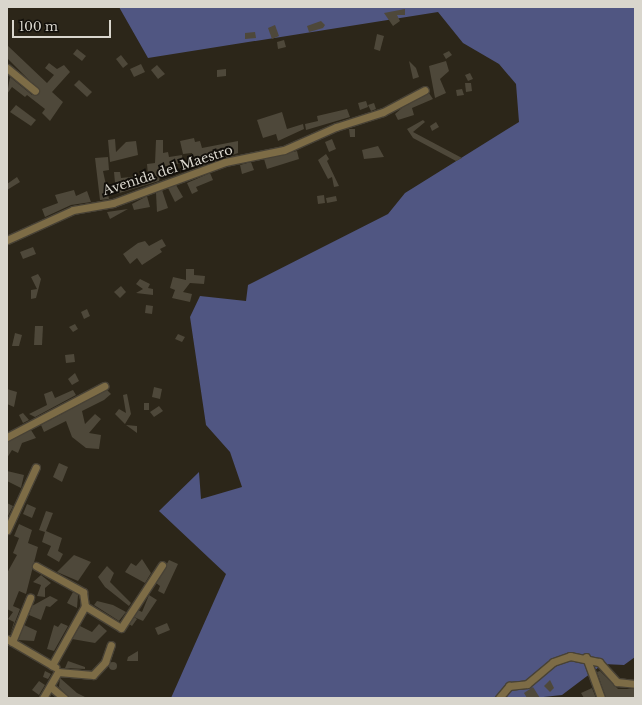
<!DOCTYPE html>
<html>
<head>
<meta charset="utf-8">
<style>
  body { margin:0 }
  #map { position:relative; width:642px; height:705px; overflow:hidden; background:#2c2619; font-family:"Libre Baskerville",serif }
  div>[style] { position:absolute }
  .forest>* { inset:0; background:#505682 }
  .building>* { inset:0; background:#4e483a }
  .round { border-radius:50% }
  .roads { filter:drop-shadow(1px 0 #484236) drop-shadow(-1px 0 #484236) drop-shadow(0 1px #484236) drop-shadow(0 -1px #484236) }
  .street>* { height:7px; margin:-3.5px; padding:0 3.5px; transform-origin:3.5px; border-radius:3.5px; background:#7d6c46 }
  span { translate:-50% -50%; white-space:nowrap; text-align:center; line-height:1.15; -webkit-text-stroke:4px #120f0a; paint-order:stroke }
  .street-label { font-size:13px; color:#d9d6cd }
  .frame { position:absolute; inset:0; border:8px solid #d9d6cd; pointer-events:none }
  .scale { position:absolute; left:12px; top:20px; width:99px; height:18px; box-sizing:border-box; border:2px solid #d9d6cd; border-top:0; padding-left:5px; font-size:12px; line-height:14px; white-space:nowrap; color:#d9d6cd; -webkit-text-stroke:3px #120f0a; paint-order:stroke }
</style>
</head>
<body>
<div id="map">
  <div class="forest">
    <i style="clip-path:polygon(119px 7px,635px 7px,635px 657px,624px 665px,603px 664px,562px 695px,534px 698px,171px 698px,226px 574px,159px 511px,199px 472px,201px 499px,242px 487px,230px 452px,206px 425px,190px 317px,200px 296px,246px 301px,248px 285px,388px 214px,405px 193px,519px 122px,516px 84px,499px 64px,463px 43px,438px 12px,148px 58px)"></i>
  </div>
  <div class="building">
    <i style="clip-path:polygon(405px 9px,405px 15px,397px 15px,400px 21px,393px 26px,384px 13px)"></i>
    <i style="clip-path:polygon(321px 21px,325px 25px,323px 28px,309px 32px,307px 26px)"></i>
    <i style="clip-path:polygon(275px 25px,279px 36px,272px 39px,268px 28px)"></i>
    <i style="clip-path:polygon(255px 32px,256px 38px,245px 39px,245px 33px)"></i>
    <i style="clip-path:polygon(377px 34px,384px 36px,380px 51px,374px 49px)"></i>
    <i style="clip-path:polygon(284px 40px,286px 47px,278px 49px,277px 42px)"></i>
    <i style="clip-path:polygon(7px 45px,47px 83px,54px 75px,45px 68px,49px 63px,57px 69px,64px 65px,70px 72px,52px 92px,63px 102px,50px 121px,42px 113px,45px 109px,27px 95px,25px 97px,12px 87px,7px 94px,10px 77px,32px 95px,40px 91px,7px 58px)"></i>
    <i style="clip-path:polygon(77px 49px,86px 56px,82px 61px,73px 54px)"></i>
    <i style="clip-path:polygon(449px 51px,452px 55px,446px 59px,443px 54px)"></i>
    <i style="clip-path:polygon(121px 55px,128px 64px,123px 68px,116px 59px)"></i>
    <i style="clip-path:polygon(409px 61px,416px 68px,419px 77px,413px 79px)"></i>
    <i style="clip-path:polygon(446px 61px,449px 71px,440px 79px,446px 93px,435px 98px,429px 66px)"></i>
    <i style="clip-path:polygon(141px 64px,145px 72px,134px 77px,130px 69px)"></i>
    <i style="clip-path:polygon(157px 65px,165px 74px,158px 79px,151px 70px)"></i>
    <i style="clip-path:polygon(226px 69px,226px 76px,217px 77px,217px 70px)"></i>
    <i style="clip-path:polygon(470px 73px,473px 79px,468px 81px,465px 75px)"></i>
    <i style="clip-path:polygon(79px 80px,92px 92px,87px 97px,74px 85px)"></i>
    <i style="clip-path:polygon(465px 83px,471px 83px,472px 91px,466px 92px)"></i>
    <i style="clip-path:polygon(462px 89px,464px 95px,457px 96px,456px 90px)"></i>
    <i style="clip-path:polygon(429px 93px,433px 99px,412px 108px,414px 115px,398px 120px,395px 114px,403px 107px)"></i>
    <i style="clip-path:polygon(366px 101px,368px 107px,360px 110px,358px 103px)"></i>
    <i style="clip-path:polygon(374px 103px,376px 109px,371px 111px,368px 105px)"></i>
    <i style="clip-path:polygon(16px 105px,36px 120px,31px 126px,10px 112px)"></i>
    <i style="clip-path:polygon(347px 109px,350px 117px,306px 130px,305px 124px,318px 121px,317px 116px)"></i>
    <i style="clip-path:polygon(282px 112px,287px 129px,303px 124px,304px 129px,278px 141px,276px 134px,263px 138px,257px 120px)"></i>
    <i style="clip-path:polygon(423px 120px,425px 122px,413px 132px,462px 158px,456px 161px,413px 138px,407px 129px)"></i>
    <i style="clip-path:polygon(436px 122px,439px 127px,432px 131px,430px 126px)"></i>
    <i style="clip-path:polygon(349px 129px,355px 129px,355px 137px,350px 137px)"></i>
    <i style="clip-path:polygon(194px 138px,195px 142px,200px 141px,202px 148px,238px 141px,238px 153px,197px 167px,192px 153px,183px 154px,180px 141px)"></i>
    <i style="clip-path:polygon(115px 139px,116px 152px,126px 142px,136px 141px,138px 155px,110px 162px,108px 140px)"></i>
    <i style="clip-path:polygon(332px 139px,336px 149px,329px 152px,325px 142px)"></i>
    <i style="clip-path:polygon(156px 140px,163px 140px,163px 153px,168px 152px,169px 157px,182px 155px,183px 163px,161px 167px,159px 181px,116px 194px,114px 172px,120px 172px,121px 178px,148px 175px,147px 164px,155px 163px)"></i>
    <i style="clip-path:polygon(378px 146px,384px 157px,364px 159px,362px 150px)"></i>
    <i style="clip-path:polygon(297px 151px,299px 159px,267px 169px,264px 159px)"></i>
    <i style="clip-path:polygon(326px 154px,329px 159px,327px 161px,339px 186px,334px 187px,332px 177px,328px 179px,318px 160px)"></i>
    <i style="clip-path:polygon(108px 157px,109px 170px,103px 171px,109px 199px,100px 200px,95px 158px)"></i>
    <i style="clip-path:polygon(251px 162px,254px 170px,242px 174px,240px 165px)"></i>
    <i style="clip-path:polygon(210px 173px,213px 180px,196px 187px,198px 191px,192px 194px,187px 183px)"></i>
    <i style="clip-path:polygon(17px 177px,20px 182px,7px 190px,7px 184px)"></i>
    <i style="clip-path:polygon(176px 185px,183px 197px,175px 202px,168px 188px)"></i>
    <i style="clip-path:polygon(74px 190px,76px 196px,87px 191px,91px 202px,71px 205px,45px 217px,42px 209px,58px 203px,55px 195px)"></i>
    <i style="clip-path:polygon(162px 190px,168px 208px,157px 212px,156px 193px)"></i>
    <i style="clip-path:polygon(324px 195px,325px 203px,318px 204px,317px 196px)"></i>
    <i style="clip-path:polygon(147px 196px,150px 207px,134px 210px,132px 204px)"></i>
    <i style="clip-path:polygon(336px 196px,337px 201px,327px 203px,326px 198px)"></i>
    <i style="clip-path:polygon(128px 209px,110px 219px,107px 212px)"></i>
    <i style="clip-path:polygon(162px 239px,166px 246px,160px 249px,162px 252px,142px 265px,137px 258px,130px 264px,123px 254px,138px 243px,145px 241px,149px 246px)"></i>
    <i style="clip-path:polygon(33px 247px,36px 254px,23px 259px,20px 252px)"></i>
    <i style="clip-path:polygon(186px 269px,194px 269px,194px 275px,205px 276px,204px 284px,190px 283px,183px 292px,192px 294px,190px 302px,172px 298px,175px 290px,170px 288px,173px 277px,186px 280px)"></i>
    <i style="clip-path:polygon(38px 274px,41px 279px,36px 298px,31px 299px,31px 290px,37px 289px,31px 277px)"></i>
    <i style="clip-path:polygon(140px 279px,150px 284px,148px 288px,153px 289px,153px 295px,136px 293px,143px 289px,136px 284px)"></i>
    <i style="clip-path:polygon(121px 286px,126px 292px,120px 298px,114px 292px)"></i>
    <i style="clip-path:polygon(146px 305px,153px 306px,152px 314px,145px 313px)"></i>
    <i style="clip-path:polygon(87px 309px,90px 316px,84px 319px,81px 312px)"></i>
    <i style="clip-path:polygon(75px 324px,78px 329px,73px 332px,69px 327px)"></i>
    <i style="clip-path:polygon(35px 326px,43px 326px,42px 345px,34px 345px)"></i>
    <i style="clip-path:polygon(15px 333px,22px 335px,19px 346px,12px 346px)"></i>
    <i style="clip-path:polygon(178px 334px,185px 337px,182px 342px,175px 339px)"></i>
    <i style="clip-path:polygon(74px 354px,75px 362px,66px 363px,65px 355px)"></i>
    <i style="clip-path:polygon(75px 373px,79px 381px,72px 385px,68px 379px)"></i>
    <i style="clip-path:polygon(154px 387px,162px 389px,160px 399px,152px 397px)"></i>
    <i style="clip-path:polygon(7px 389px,17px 392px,14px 407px,7px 404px)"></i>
    <i style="clip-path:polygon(73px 390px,76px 395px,35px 417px,29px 414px,47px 405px,44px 394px,52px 391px,55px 398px)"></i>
    <i style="clip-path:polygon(107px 390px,111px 394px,104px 400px,82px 411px,85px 424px,95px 414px,101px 419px,89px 433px,101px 435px,99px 449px,86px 448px,72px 437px,66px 421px,44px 432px,41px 425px)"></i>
    <i style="clip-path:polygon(127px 394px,131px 414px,125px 424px,115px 414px,119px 409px,126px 413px,123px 395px)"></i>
    <i style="clip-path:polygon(144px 403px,149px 403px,149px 410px,144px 410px)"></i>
    <i style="clip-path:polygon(159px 406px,163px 411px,154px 417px,150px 412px)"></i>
    <i style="clip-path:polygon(23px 413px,29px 420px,23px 423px,19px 415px)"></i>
    <i style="clip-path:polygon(126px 425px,137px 426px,137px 433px)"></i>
    <i style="clip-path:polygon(31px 430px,36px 438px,22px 443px,18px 453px,12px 450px,7px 458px,7px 442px)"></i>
    <i style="clip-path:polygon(59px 463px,68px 467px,62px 482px,53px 477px)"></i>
    <i style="clip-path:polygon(7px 471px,24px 475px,21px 488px,7px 481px)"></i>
    <i style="clip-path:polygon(7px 503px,13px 506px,7px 518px)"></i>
    <i style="clip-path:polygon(27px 504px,36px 508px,32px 518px,23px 514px)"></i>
    <i style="clip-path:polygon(46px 511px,53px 513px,46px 531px,62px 538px,58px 551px,63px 554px,59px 562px,47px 555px,51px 546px,42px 542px,45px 532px,39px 530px)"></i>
    <i style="clip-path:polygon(19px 524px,32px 530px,28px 543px,38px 547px,26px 594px,19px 591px,13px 606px,20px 609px,10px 635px,14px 622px,8px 619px,13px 612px,7px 609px,7px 573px,17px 555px,13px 553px,19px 538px,14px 536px)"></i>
    <i style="clip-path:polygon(74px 555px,91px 562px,78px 581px,57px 572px)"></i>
    <i style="clip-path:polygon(142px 559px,151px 573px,145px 583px,125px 572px,131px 563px,136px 566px)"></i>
    <i style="clip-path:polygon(169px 560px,178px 564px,164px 594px,158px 591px,160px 586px,156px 583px)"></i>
    <i style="clip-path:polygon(107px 566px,114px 573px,110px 582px,131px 603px,129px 606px,105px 587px,98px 577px)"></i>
    <i style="clip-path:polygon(41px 575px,51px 583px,45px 588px,45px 597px,37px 596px,41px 585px,33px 582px)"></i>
    <i style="clip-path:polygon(73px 592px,78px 595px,77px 608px,67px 603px)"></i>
    <i style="clip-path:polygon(149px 595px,157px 600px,143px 621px,134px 617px,138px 610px,142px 612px)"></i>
    <i style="clip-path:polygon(50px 596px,58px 600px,50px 607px,46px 606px,41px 620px,29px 615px,32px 606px)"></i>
    <i style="clip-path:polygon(97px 601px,113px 605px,126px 612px,119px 621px,94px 605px)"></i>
    <i style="clip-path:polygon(134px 617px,137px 619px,132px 626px,129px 624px)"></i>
    <i style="clip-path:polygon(61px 623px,68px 626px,54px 651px,47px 649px,54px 625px,58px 627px)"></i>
    <i style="clip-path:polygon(167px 623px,170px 630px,158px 635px,155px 628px)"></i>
    <i style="clip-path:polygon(99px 624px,107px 631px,95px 643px,72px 639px,80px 626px,92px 632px)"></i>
    <i style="clip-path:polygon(24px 625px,37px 631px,34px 641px,18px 640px)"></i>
    <i style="clip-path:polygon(138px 651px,138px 661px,127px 661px,128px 657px)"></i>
    <i style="clip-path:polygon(68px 661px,85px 667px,85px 669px,65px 668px)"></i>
    <i class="round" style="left:109px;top:662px;width:8px;height:8px"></i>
    <i style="clip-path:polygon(45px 671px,51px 674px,48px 679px,43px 677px)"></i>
    <i style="clip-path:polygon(600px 671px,618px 689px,634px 689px,634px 698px,606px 698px,597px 672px)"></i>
    <i style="clip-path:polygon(60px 678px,77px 693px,87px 698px,69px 698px,59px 687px)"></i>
    <i style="clip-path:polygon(550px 680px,554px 688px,550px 692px,544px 686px)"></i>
    <i style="clip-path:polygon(39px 681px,45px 685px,39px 695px,32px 690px)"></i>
    <i style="clip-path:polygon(533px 687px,540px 698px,527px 698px,524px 693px)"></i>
    <i style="clip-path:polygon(592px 688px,596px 698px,584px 698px,581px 693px)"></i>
  </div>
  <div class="roads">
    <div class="street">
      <i style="left:7px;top:68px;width:36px;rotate:39deg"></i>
      <i style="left:7px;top:240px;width:72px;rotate:-24.4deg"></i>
      <i style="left:73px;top:210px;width:41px;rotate:-9.9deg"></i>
      <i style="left:113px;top:203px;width:119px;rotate:-20.1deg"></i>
      <i style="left:225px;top:162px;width:60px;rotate:-11.5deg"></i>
      <i style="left:284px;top:150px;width:57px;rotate:-23.9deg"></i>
      <i style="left:336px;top:127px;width:49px;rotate:-17.7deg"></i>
      <i style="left:383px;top:112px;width:47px;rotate:-27.6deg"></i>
      <i style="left:7px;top:437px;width:110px;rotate:-27.7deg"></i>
      <i style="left:7px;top:530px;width:69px;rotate:-65.3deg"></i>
      <i style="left:36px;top:566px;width:54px;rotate:29deg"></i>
      <i style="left:83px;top:592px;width:14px;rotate:82deg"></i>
      <i style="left:85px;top:606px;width:68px;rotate:119.2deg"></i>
      <i style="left:85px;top:606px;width:42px;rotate:31.4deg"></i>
      <i style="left:121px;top:628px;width:75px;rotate:-56.9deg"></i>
      <i style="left:7px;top:639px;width:56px;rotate:30.3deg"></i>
      <i style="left:12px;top:642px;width:48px;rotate:-67.8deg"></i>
      <i style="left:586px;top:657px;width:44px;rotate:69.9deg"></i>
      <i style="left:58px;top:672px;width:35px;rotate:5deg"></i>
      <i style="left:93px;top:675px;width:18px;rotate:-47deg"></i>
      <i style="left:105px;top:662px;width:18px;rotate:-71deg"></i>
      <i style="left:52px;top:688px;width:16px;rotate:40deg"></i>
      <i style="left:43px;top:698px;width:30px;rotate:-60deg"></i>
      <i style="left:499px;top:698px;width:16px;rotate:-50deg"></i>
      <i style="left:509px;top:686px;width:18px;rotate:-6deg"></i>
      <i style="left:527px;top:684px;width:34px;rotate:-40deg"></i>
      <i style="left:553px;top:662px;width:18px;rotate:-19deg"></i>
      <i style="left:570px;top:656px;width:30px;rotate:12deg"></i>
      <i style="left:599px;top:662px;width:27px;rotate:48deg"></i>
      <i style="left:617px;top:682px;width:18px;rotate:6deg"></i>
    </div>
  </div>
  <div class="street-label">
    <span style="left:168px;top:171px;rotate:-18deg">Avenida del Maestro</span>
  </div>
  <div class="frame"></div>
  <div class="scale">100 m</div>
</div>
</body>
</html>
